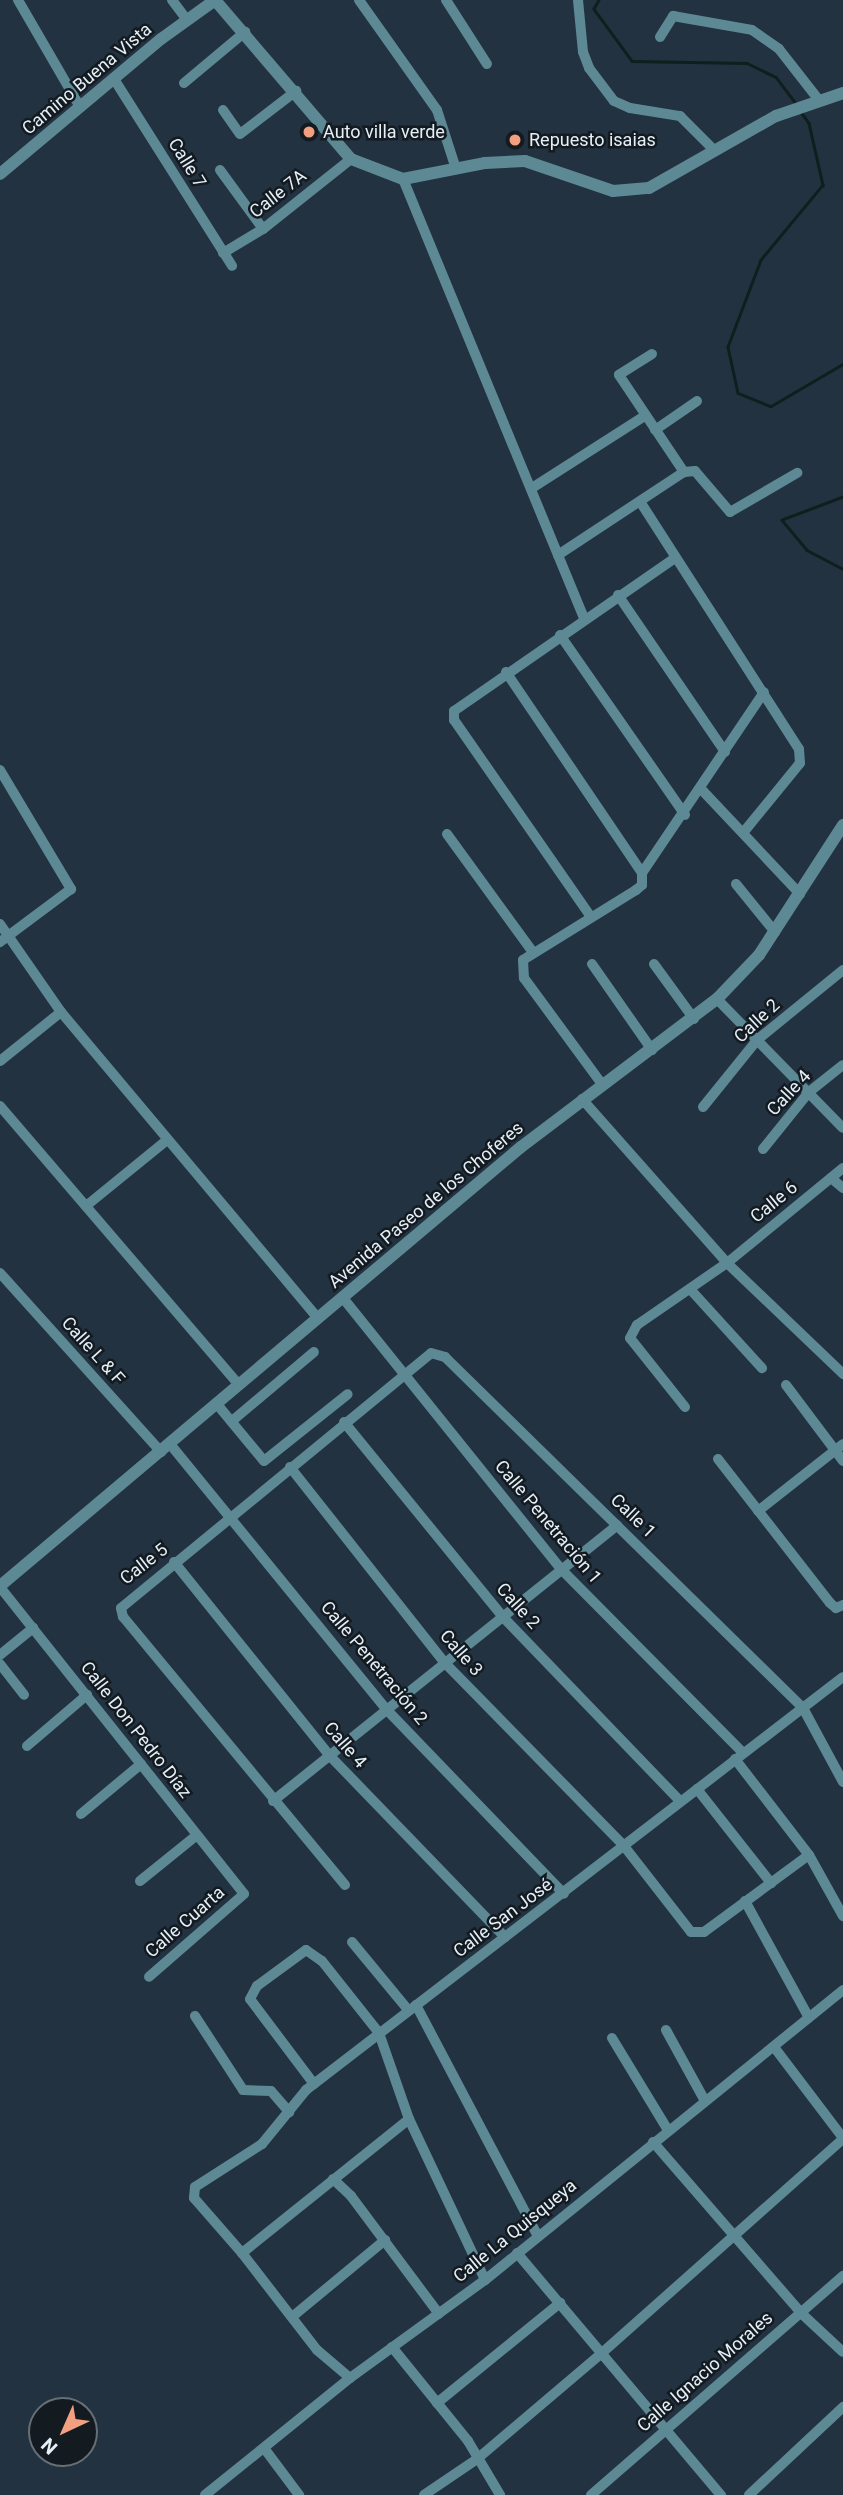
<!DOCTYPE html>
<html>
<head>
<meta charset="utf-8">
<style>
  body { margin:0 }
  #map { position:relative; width:843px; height:2495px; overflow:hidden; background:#233241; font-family:Roboto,sans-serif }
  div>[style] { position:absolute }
  .stream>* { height:2.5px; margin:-1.25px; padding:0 1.25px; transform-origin:1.25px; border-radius:1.25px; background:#0e1f1d }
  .minor>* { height:10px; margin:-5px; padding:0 5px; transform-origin:5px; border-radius:5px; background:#5d8995 }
  .tertiary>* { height:12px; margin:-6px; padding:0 6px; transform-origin:6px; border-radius:6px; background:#5d8995 }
  .dots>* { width:19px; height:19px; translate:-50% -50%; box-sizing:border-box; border:4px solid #131a20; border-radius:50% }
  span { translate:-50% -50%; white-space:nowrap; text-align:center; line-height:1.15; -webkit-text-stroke:5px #131a20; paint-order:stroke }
  .street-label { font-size:18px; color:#e5eff8 }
  .poi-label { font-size:18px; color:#e5eff8 }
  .left { translate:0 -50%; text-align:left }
  .north { position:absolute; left:28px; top:2397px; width:70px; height:70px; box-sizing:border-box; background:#131a20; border:2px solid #676f76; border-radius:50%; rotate:224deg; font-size:19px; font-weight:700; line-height:28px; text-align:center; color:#e5eff8 }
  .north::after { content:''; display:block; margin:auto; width:24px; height:32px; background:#f2a080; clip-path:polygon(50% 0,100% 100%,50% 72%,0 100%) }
</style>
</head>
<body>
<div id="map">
  <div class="stream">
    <i style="left:599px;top:0;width:10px;rotate:119deg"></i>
    <i style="left:594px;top:9px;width:64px;rotate:53.8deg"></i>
    <i style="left:632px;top:61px;width:115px;rotate:1deg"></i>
    <i style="left:747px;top:63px;width:32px;rotate:26deg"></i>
    <i style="left:776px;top:77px;width:34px;rotate:53deg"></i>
    <i style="left:801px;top:112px;width:14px;rotate:54deg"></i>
    <i style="left:809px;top:123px;width:64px;rotate:77.3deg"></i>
    <i style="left:823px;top:185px;width:97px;rotate:129.6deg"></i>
    <i style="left:761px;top:260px;width:93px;rotate:110.8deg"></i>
    <i style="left:728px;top:347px;width:47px;rotate:77.7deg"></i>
    <i style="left:738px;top:393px;width:35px;rotate:22deg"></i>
    <i style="left:771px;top:406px;width:83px;rotate:-30.3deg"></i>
    <i style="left:843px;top:497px;width:65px;rotate:159.3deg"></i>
    <i style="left:782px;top:520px;width:39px;rotate:50deg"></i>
    <i style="left:807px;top:550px;width:41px;rotate:27.8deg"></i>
  </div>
  <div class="minor">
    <i style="left:18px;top:0;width:124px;rotate:59.9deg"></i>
    <i style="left:172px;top:0;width:25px;rotate:53deg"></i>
    <i style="left:359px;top:0;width:135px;rotate:54.7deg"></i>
    <i style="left:437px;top:110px;width:62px;rotate:72.1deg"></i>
    <i style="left:446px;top:0;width:76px;rotate:57.4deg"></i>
    <i style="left:578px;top:0;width:52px;rotate:84.5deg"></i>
    <i style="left:583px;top:52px;width:17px;rotate:69deg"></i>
    <i style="left:589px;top:68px;width:41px;rotate:52.9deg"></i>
    <i style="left:614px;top:101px;width:17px;rotate:24deg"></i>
    <i style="left:630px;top:108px;width:51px;rotate:9.1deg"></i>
    <i style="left:680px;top:116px;width:47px;rotate:45deg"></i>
    <i style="left:660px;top:37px;width:25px;rotate:-58deg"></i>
    <i style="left:673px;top:16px;width:80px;rotate:10deg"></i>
    <i style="left:752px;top:30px;width:33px;rotate:35deg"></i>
    <i style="left:779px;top:49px;width:63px;rotate:52deg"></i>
    <i style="left:114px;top:79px;width:221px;rotate:57.7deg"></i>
    <i style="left:184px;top:83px;width:80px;rotate:-39.9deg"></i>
    <i style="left:223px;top:110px;width:29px;rotate:55deg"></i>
    <i style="left:240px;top:134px;width:71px;rotate:-37.5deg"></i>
    <i style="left:220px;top:170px;width:73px;rotate:53.9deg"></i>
    <i style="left:403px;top:179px;width:475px;rotate:67.6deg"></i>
    <i style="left:223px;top:253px;width:47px;rotate:-31deg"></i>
    <i style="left:263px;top:229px;width:112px;rotate:-38.5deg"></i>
    <i style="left:652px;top:354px;width:39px;rotate:148deg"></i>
    <i style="left:619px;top:375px;width:117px;rotate:56.2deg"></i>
    <i style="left:655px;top:430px;width:51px;rotate:-34.6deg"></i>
    <i style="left:532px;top:488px;width:135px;rotate:-32.6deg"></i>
    <i style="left:641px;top:503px;width:292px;rotate:57.3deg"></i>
    <i style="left:799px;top:749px;width:14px;rotate:86deg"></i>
    <i style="left:800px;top:763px;width:90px;rotate:129.2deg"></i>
    <i style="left:558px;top:555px;width:151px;rotate:-33.4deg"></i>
    <i style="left:684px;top:472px;width:11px;rotate:-5deg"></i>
    <i style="left:695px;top:471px;width:54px;rotate:49.5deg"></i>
    <i style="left:730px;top:512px;width:78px;rotate:-30.2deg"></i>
    <i style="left:618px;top:595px;width:190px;rotate:55.7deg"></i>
    <i style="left:560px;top:635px;width:219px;rotate:55.2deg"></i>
    <i style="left:506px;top:672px;width:243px;rotate:55.9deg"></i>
    <i style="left:642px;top:873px;width:12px;rotate:90deg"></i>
    <i style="left:642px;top:885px;width:8px;rotate:140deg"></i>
    <i style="left:636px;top:890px;width:133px;rotate:148.2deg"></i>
    <i style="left:523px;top:960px;width:18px;rotate:87deg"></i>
    <i style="left:524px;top:978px;width:132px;rotate:53.7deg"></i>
    <i style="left:0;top:770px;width:139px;rotate:59.2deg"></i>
    <i style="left:71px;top:889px;width:89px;rotate:143.3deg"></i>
    <i style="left:702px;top:790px;width:143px;rotate:46.7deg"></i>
    <i style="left:447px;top:834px;width:145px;rotate:54deg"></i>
    <i style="left:642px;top:873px;width:218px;rotate:-56deg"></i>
    <i style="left:736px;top:884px;width:62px;rotate:50.9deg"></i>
    <i style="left:591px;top:917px;width:240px;rotate:-124.8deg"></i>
    <i style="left:454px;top:720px;width:9px;rotate:-90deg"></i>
    <i style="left:454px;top:711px;width:269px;rotate:-34.7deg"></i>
    <i style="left:0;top:924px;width:107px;rotate:55.3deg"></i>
    <i style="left:61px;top:1012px;width:400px;rotate:50deg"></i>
    <i style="left:592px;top:964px;width:105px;rotate:55.1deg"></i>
    <i style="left:654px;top:964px;width:68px;rotate:54deg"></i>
    <i style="left:717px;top:999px;width:180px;rotate:45.7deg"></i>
    <i style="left:0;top:1061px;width:78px;rotate:-38.8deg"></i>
    <i style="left:582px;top:1099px;width:219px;rotate:48.5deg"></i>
    <i style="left:727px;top:1263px;width:161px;rotate:43.7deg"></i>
    <i style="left:0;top:1106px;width:366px;rotate:49.4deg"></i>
    <i style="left:703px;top:1107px;width:86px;rotate:-51.1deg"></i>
    <i style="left:757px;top:1040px;width:111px;rotate:-39.1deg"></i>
    <i style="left:763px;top:1149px;width:73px;rotate:-51.1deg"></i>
    <i style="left:809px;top:1092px;width:43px;rotate:-38.5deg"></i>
    <i style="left:831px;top:1178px;width:16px;rotate:40deg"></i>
    <i style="left:86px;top:1206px;width:104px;rotate:-39.2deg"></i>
    <i style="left:0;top:1273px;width:241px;rotate:48deg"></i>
    <i style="left:690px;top:1289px;width:107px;rotate:47.7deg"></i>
    <i style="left:343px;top:1298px;width:348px;rotate:51.2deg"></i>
    <i style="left:561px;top:1569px;width:259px;rotate:45.3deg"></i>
    <i style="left:786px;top:1385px;width:95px;rotate:53.1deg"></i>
    <i style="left:216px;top:1403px;width:75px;rotate:50.4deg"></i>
    <i style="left:264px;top:1461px;width:107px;rotate:-38.6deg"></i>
    <i style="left:685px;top:1407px;width:88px;rotate:-128.6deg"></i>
    <i style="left:630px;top:1338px;width:15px;rotate:-62deg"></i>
    <i style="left:637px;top:1325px;width:109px;rotate:-34.6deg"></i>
    <i style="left:727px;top:1263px;width:150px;rotate:-39.3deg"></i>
    <i style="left:232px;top:1421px;width:107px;rotate:-40.1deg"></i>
    <i style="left:344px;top:1422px;width:250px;rotate:50.8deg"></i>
    <i style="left:502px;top:1616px;width:257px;rotate:46.1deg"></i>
    <i style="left:170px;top:1444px;width:343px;rotate:50.8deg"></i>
    <i style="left:387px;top:1710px;width:255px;rotate:46.1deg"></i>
    <i style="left:718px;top:1459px;width:182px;rotate:52.1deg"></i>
    <i style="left:830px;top:1603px;width:8px;rotate:40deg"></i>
    <i style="left:836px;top:1608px;width:8px;rotate:-23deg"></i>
    <i style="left:290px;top:1467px;width:250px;rotate:51.7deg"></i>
    <i style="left:445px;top:1663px;width:256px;rotate:45.6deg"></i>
    <i style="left:624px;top:1846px;width:109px;rotate:52.1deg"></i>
    <i style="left:691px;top:1932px;width:13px"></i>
    <i style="left:704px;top:1932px;width:130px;rotate:-36.3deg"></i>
    <i style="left:758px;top:1511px;width:108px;rotate:-38.2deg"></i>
    <i style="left:174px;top:1562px;width:249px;rotate:51.2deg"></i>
    <i style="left:330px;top:1756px;width:252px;rotate:46deg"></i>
    <i style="left:0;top:1587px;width:392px;rotate:51.5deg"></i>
    <i style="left:244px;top:1894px;width:126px;rotate:138.9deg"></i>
    <i style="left:0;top:1655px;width:43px;rotate:-39.3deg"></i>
    <i style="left:0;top:1664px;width:39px;rotate:52deg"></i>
    <i style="left:27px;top:1746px;width:79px;rotate:-40.4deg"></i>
    <i style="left:735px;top:1759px;width:121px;rotate:52.4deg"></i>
    <i style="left:809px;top:1855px;width:70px;rotate:60.9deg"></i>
    <i style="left:697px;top:1789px;width:120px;rotate:51.8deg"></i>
    <i style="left:273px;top:1801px;width:441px;rotate:-38.7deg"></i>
    <i style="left:81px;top:1814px;width:78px;rotate:-39.8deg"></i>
    <i style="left:140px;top:1881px;width:73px;rotate:-38.9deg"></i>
    <i style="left:345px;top:1885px;width:348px;rotate:-129.6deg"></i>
    <i style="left:123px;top:1617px;width:9px;rotate:-103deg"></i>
    <i style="left:121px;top:1608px;width:401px;rotate:-39.4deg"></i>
    <i style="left:431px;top:1353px;width:15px;rotate:16deg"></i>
    <i style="left:445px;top:1357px;width:501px;rotate:44.43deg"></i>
    <i style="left:803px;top:1708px;width:84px;rotate:61.6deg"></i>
    <i style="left:745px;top:1901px;width:133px;rotate:61.3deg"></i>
    <i style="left:352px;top:1942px;width:89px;rotate:50.4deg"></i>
    <i style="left:416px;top:2005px;width:261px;rotate:62.2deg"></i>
    <i style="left:195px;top:2016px;width:88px;rotate:57deg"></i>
    <i style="left:243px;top:2090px;width:28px;rotate:2deg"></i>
    <i style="left:271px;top:2091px;width:28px;rotate:49deg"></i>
    <i style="left:666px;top:2030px;width:81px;rotate:61.2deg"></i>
    <i style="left:612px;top:2038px;width:108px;rotate:58.7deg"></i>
    <i style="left:774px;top:2047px;width:114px;rotate:52.8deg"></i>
    <i style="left:314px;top:2084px;width:106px;rotate:-127deg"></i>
    <i style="left:250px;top:1999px;width:15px;rotate:-62deg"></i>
    <i style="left:257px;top:1986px;width:61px;rotate:-36.3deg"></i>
    <i style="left:306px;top:1950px;width:19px;rotate:35deg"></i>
    <i style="left:322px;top:1961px;width:92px;rotate:51.6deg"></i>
    <i style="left:379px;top:2033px;width:91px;rotate:70.8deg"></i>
    <i style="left:409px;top:2119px;width:178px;rotate:64.7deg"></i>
    <i style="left:653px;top:2142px;width:226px;rotate:49.1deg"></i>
    <i style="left:801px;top:2313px;width:57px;rotate:42.9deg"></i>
    <i style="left:333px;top:2179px;width:25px;rotate:43deg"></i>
    <i style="left:351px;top:2196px;width:147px;rotate:53.3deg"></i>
    <i style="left:242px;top:2253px;width:73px;rotate:-131.1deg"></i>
    <i style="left:194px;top:2198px;width:11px;rotate:-85deg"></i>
    <i style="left:195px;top:2187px;width:80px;rotate:-32.7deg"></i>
    <i style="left:262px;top:2144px;width:70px;rotate:-50.8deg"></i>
    <i style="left:306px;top:2090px;width:677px;rotate:-37.56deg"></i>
    <i style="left:517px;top:2253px;width:317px;rotate:49.9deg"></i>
    <i style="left:292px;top:2317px;width:121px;rotate:-39.6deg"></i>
    <i style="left:392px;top:2347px;width:121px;rotate:51deg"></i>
    <i style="left:468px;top:2441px;width:63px;rotate:59.3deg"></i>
    <i style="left:350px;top:2378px;width:43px;rotate:-139.7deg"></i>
    <i style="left:317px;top:2350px;width:123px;rotate:-127.7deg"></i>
    <i style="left:242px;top:2253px;width:214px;rotate:-38.7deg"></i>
    <i style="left:437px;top:2403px;width:159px;rotate:-39.1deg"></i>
    <i style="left:264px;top:2448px;width:59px;rotate:53.3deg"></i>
    <i style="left:205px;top:2495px;width:186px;rotate:-38.9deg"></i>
    <i style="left:350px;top:2378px;width:167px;rotate:-36deg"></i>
    <i style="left:485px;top:2280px;width:461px;rotate:-39deg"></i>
    <i style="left:424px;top:2495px;width:64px;rotate:-34.2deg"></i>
    <i style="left:477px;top:2459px;width:165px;rotate:-40.3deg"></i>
    <i style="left:603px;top:2352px;width:321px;rotate:-41.6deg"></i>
    <i style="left:591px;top:2495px;width:334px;rotate:-41deg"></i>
    <i style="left:749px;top:2495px;width:129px;rotate:-43.1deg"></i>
  </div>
  <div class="tertiary">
    <i style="left:0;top:174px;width:210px;rotate:-40deg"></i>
    <i style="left:161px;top:39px;width:67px;rotate:-35.8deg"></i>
    <i style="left:215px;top:0;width:209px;rotate:49.5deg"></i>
    <i style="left:351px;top:159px;width:56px;rotate:21deg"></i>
    <i style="left:403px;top:179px;width:84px;rotate:-11deg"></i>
    <i style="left:485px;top:163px;width:40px;rotate:-2.9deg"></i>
    <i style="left:525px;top:161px;width:93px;rotate:18.8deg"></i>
    <i style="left:613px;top:191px;width:36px;rotate:-5deg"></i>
    <i style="left:649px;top:188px;width:146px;rotate:-29.6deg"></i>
    <i style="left:776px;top:116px;width:71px;rotate:-18.9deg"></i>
    <i style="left:0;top:1586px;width:681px;rotate:-40.12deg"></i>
    <i style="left:521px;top:1147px;width:246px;rotate:-37.1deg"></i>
    <i style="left:717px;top:999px;width:61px;rotate:-46.3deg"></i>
    <i style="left:759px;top:955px;width:155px;rotate:-57.1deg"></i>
  </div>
  <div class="dots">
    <i style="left:309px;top:132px;background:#f2a080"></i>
    <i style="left:515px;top:140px;background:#f2a080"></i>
  </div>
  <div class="street-label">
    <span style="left:87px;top:79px;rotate:-40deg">Camino Buena Vista</span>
    <span style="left:187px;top:163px;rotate:58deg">Calle 7</span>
    <span style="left:278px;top:194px;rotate:-38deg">Calle 7A</span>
    <span style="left:757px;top:1021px;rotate:-43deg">Calle 2</span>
    <span style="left:789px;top:1093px;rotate:-47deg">Calle 4</span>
    <span style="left:774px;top:1202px;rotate:-39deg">Calle 6</span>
    <span style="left:426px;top:1205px;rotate:-40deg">Avenida Paseo de los Choferes</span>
    <span style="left:93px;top:1351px;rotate:48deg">Calle L &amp; F</span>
    <span style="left:633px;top:1516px;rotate:44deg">Calle 1</span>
    <span style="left:548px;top:1522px;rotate:50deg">Calle Penetración 1</span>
    <span style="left:144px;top:1564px;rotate:-38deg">Calle 5</span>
    <span style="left:518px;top:1606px;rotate:48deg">Calle 2</span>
    <span style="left:461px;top:1653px;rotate:49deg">Calle 3</span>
    <span style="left:374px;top:1663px;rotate:50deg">Calle Penetración 2</span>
    <span style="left:136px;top:1730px;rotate:52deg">Calle Don Pedro Díaz</span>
    <span style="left:345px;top:1745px;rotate:49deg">Calle 4</span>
    <span style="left:503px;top:1918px;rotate:-37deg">Calle San José</span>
    <span style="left:185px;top:1922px;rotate:-41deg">Calle Cuarta</span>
    <span style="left:515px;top:2231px;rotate:-39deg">Calle La Quisqueya</span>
    <span style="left:705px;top:2372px;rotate:-41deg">Calle Ignacio Morales</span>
  </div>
  <div class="poi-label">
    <span class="left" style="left:323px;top:132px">Auto villa verde</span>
    <span class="left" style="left:529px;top:140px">Repuesto isaias</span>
  </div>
  <div class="north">N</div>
</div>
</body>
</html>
